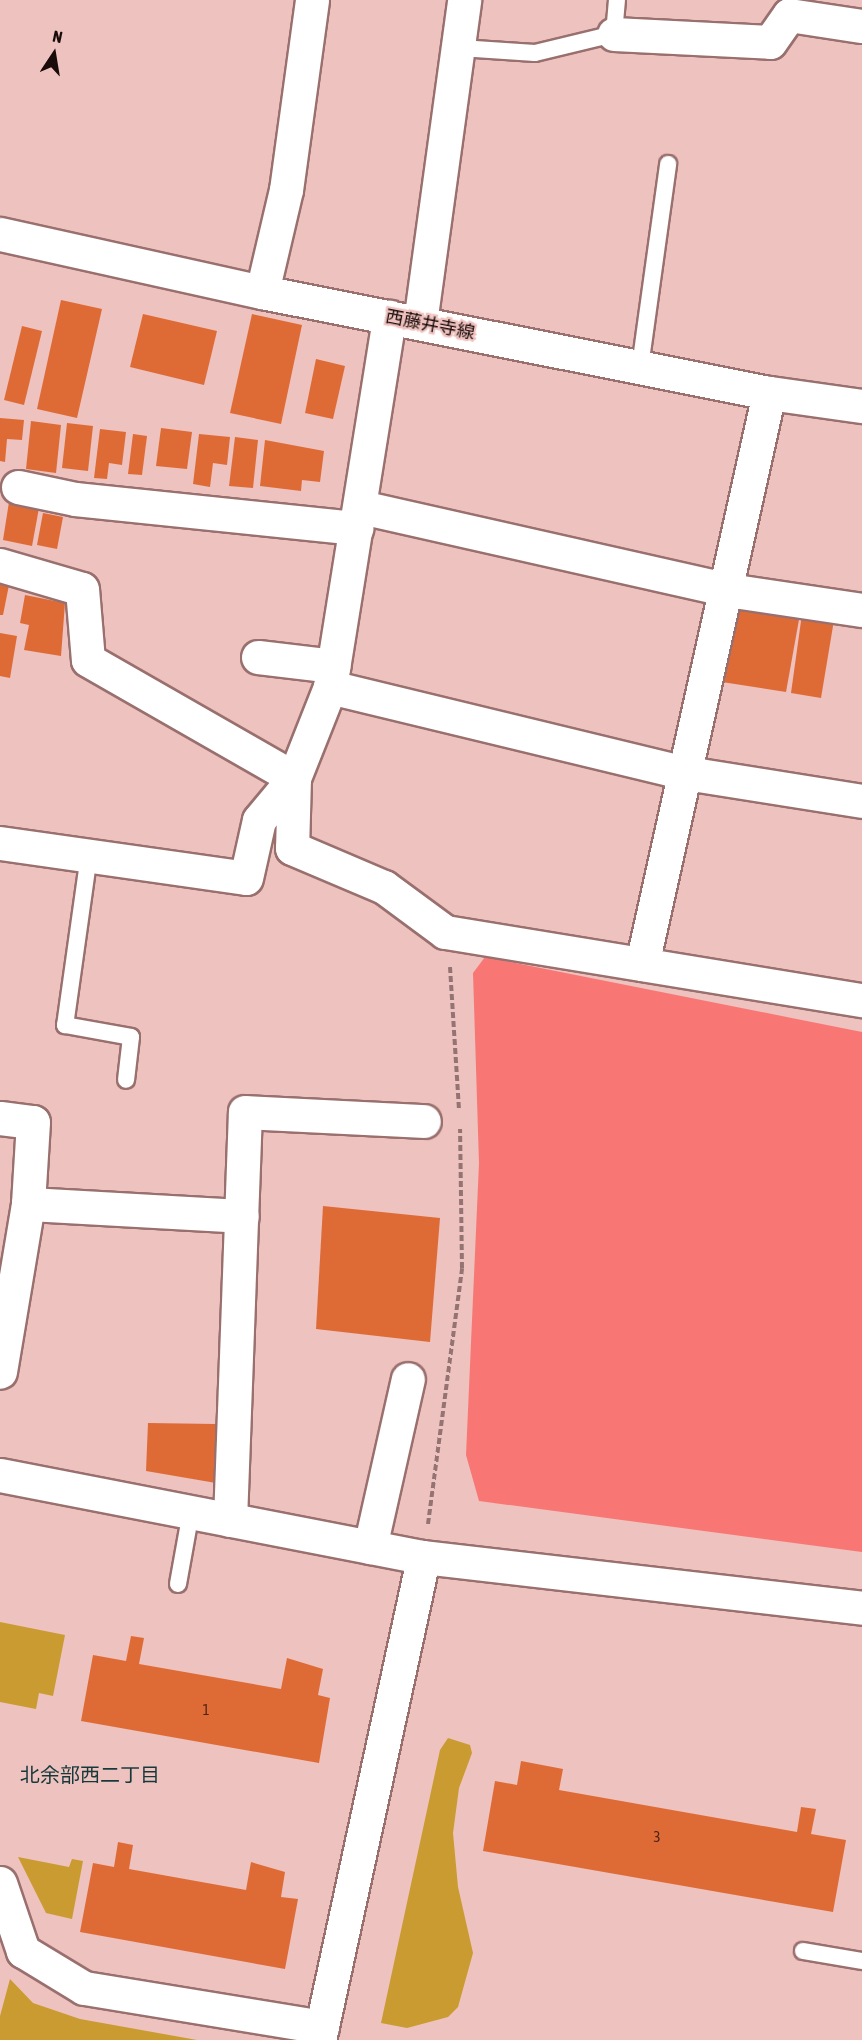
<!DOCTYPE html>
<html>
<head>
<meta charset="utf-8">
<style>
  body { margin:0 }
  #map { position:relative; width:862px; height:2040px; overflow:hidden; background:#eec2be; font-family:"Asap Condensed","Noto Sans JP",sans-serif }
  div>[style] { position:absolute }
  .green>* { inset:0; background:#ca9b31 }
  .water>* { inset:0; background:#f87774 }
  .building>* { inset:0; background:#de6b36 }
  .path>* { height:4px; margin-top:-2px; transform-origin:0; background:repeating-linear-gradient(90deg,#947472 0 6px,transparent 0 9px) }
  .roads { filter:drop-shadow(2px 0 #99706e) drop-shadow(-2px 0 #99706e) drop-shadow(0 2px #99706e) drop-shadow(0 -2px #99706e) }
  .service>* { height:16px; margin:-8px; padding:0 8px; transform-origin:8px; border-radius:8px; background:#fff }
  .minor>* { height:33px; margin:-16.5px; padding:0 16.5px; transform-origin:16.5px; border-radius:16.5px; background:#fff }
  .secondary>* { height:33px; margin:-16.5px; padding:0 16.5px; transform-origin:16.5px; border-radius:16.5px; background:#fff }
  span { translate:-50% -50%; white-space:nowrap; text-align:center; line-height:1.15; -webkit-text-stroke:4.5px #eec2be; paint-order:stroke }
  .number-label { font-size:15px; color:#4b2316 }
  .number-label span { -webkit-text-stroke-width:0 }
  .street-label { font-size:18px; color:#1a0b0b }
  .neighbourhood-label { font-size:20px; color:#16383b }
  .north { position:absolute; left:24px; top:24px; width:60px; height:60px; -webkit-text-stroke:4px #eec2be; paint-order:stroke; rotate:12deg; font-size:16px; font-weight:700; line-height:24px; text-align:center; color:#1a0b0b }
  .north::after { content:''; display:block; margin:auto; width:21px; height:27px; background:#1a0b0b; clip-path:polygon(50% 0,100% 100%,50% 72%,0 100%) }
</style>
</head>
<body>
<div id="map">
  <div class="green">
    <i style="clip-path:polygon(0 1622px,65px 1635px,53px 1696px,39px 1693px,36px 1709px,0 1702px)"></i>
    <i style="clip-path:polygon(448px 1738px,470px 1745px,472px 1753px,459px 1788px,453px 1833px,458px 1887px,473px 1953px,458px 2007px,448px 2017px,407px 2028px,381px 2023px,440px 1750px)"></i>
    <i style="clip-path:polygon(18px 1857px,69px 1867px,72px 1859px,83px 1861px,72px 1919px,46px 1913px)"></i>
    <i style="clip-path:polygon(10px 1979px,33px 2003px,80px 2019px,197px 2040px,0 2040px,0 2016px)"></i>
  </div>
  <div class="water">
    <i style="clip-path:polygon(485px 957px,862px 1032px,862px 1552px,479px 1501px,466px 1455px,479px 1163px,473px 973px)"></i>
  </div>
  <div class="building">
    <i style="clip-path:polygon(61px 300px,102px 309px,77px 418px,37px 409px)"></i>
    <i style="clip-path:polygon(143px 314px,217px 331px,204px 385px,130px 367px)"></i>
    <i style="clip-path:polygon(252px 314px,302px 325px,281px 424px,230px 413px)"></i>
    <i style="clip-path:polygon(22px 326px,42px 331px,24px 405px,4px 400px)"></i>
    <i style="clip-path:polygon(316px 359px,345px 366px,333px 419px,305px 413px)"></i>
    <i style="clip-path:polygon(0 418px,24px 420px,22px 440px,7px 439px,5px 462px,0 461px)"></i>
    <i style="clip-path:polygon(31px 421px,61px 425px,56px 473px,26px 469px)"></i>
    <i style="clip-path:polygon(67px 423px,93px 426px,88px 471px,62px 468px)"></i>
    <i style="clip-path:polygon(161px 428px,192px 432px,187px 469px,156px 466px)"></i>
    <i style="clip-path:polygon(100px 429px,126px 432px,122px 465px,109px 463px,107px 479px,94px 478px)"></i>
    <i style="clip-path:polygon(133px 434px,147px 436px,142px 475px,128px 474px)"></i>
    <i style="clip-path:polygon(199px 434px,230px 437px,227px 465px,213px 463px,210px 487px,193px 484px)"></i>
    <i style="clip-path:polygon(235px 437px,258px 440px,253px 488px,229px 486px)"></i>
    <i style="clip-path:polygon(265px 440px,324px 451px,320px 482px,302px 480px,301px 491px,260px 486px)"></i>
    <i style="clip-path:polygon(9px 502px,39px 508px,32px 546px,3px 540px)"></i>
    <i style="clip-path:polygon(43px 513px,63px 517px,57px 549px,37px 545px)"></i>
    <i style="clip-path:polygon(0 584px,9px 585px,3px 615px,0 615px)"></i>
    <i style="clip-path:polygon(25px 595px,65px 603px,61px 656px,24px 650px,29px 625px,20px 623px)"></i>
    <i style="clip-path:polygon(739px 603px,800px 614px,786px 692px,722px 682px)"></i>
    <i style="clip-path:polygon(802px 614px,834px 620px,821px 698px,791px 693px)"></i>
    <i style="clip-path:polygon(0 633px,17px 636px,10px 678px,0 676px)"></i>
    <i style="clip-path:polygon(323px 1206px,440px 1218px,430px 1342px,316px 1329px)"></i>
    <i style="clip-path:polygon(148px 1423px,216px 1424px,216px 1483px,146px 1471px)"></i>
    <i style="clip-path:polygon(131px 1636px,144px 1638px,139px 1664px,281px 1689px,287px 1658px,323px 1669px,318px 1695px,330px 1698px,319px 1763px,81px 1721px,93px 1655px,126px 1661px)"></i>
    <i style="clip-path:polygon(521px 1761px,563px 1769px,559px 1790px,797px 1832px,801px 1807px,816px 1809px,811px 1834px,846px 1840px,833px 1912px,483px 1851px,495px 1781px,517px 1785px)"></i>
    <i style="clip-path:polygon(118px 1842px,133px 1845px,129px 1869px,246px 1890px,251px 1862px,285px 1872px,281px 1897px,298px 1899px,285px 1969px,80px 1932px,93px 1863px,114px 1867px)"></i>
  </div>
  <div class="path">
    <i style="left:450px;top:967px;width:142px;rotate:86.4deg"></i>
    <i style="left:428px;top:1524px;width:258px;rotate:-82.4deg"></i>
    <i style="left:462px;top:1268px;width:139px;rotate:-90.8deg"></i>
  </div>
  <div class="roads">
    <div class="service">
      <i style="left:460px;top:48px;width:75px;rotate:3.8deg"></i>
      <i style="left:535px;top:53px;width:81px;rotate:-13.5deg"></i>
      <i style="left:614px;top:34px;width:34px;rotate:-85deg"></i>
      <i style="left:640px;top:367px;width:205px;rotate:-82.1deg"></i>
      <i style="left:89px;top:855px;width:172px;rotate:98deg"></i>
      <i style="left:65px;top:1025px;width:67px;rotate:10.3deg"></i>
      <i style="left:131px;top:1037px;width:43px;rotate:96.6deg"></i>
      <i style="left:178px;top:1584px;width:73px;rotate:-79.8deg"></i>
      <i style="left:803px;top:1951px;width:60px;rotate:9.6deg"></i>
    </div>
    <div class="minor">
      <i style="left:614px;top:34px;width:156px;rotate:2.9deg"></i>
      <i style="left:770px;top:42px;width:33px;rotate:-55deg"></i>
      <i style="left:789px;top:15px;width:74px;rotate:8.6deg"></i>
      <i style="left:262px;top:292px;width:105px;rotate:-76.8deg"></i>
      <i style="left:286px;top:190px;width:192px;rotate:-82.2deg"></i>
      <i style="left:420px;top:323px;width:326px;rotate:-82.2deg"></i>
      <i style="left:18px;top:487px;width:58px;rotate:11.9deg"></i>
      <i style="left:75px;top:499px;width:283px;rotate:5.9deg"></i>
      <i style="left:361px;top:507px;width:376px;rotate:12.7deg"></i>
      <i style="left:728px;top:590px;width:135px;rotate:8.5deg"></i>
      <i style="left:0;top:565px;width:85px;rotate:16.3deg"></i>
      <i style="left:82px;top:589px;width:71px;rotate:85.2deg"></i>
      <i style="left:88px;top:660px;width:237px;rotate:29.8deg"></i>
      <i style="left:294px;top:778px;width:70px;rotate:91.6deg"></i>
      <i style="left:292px;top:848px;width:100px;rotate:23deg"></i>
      <i style="left:384px;top:887px;width:76px;rotate:36.4deg"></i>
      <i style="left:445px;top:932px;width:423px;rotate:9.3deg"></i>
      <i style="left:258px;top:657px;width:76px;rotate:6.8deg"></i>
      <i style="left:330px;top:687px;width:366px;rotate:13.6deg"></i>
      <i style="left:686px;top:773px;width:178px;rotate:9deg"></i>
      <i style="left:0;top:843px;width:248px;rotate:8.1deg"></i>
      <i style="left:246px;top:878px;width:59px;rotate:-77.4deg"></i>
      <i style="left:259px;top:820px;width:55px;rotate:-50.2deg"></i>
      <i style="left:294px;top:778px;width:98px;rotate:-68.4deg"></i>
      <i style="left:330px;top:687px;width:375px;rotate:-80.9deg"></i>
      <i style="left:642px;top:964px;width:585px;rotate:-77.46deg"></i>
      <i style="left:0;top:1118px;width:33px;rotate:7deg"></i>
      <i style="left:33px;top:1122px;width:82px;rotate:93.5deg"></i>
      <i style="left:28px;top:1204px;width:170px;rotate:99.5deg"></i>
      <i style="left:28px;top:1204px;width:214px;rotate:3.2deg"></i>
      <i style="left:0;top:1475px;width:431px;rotate:11deg"></i>
      <i style="left:423px;top:1557px;width:442px;rotate:6.6deg"></i>
      <i style="left:230px;top:1520px;width:408px;rotate:-87.9deg"></i>
      <i style="left:245px;top:1112px;width:179px;rotate:2.9deg"></i>
      <i style="left:370px;top:1547px;width:172px;rotate:-77.3deg"></i>
      <i style="left:0;top:1883px;width:72px;rotate:71.3deg"></i>
      <i style="left:23px;top:1951px;width:71px;rotate:31.2deg"></i>
      <i style="left:84px;top:1988px;width:241px;rotate:9.3deg"></i>
      <i style="left:319px;top:2040px;width:494px;rotate:-77.8deg"></i>
    </div>
    <div class="secondary">
      <i style="left:0;top:234px;width:268px;rotate:12.5deg"></i>
      <i style="left:262px;top:292px;width:517px;rotate:11.27deg"></i>
      <i style="left:769px;top:393px;width:94px;rotate:8deg"></i>
    </div>
  </div>
  <div class="number-label">
    <span style="left:206px;top:1710px">1</span>
    <span style="left:657px;top:1837px">3</span>
  </div>
  <div class="street-label">
    <span style="left:430px;top:325px;rotate:11deg">西藤井寺線</span>
  </div>
  <div class="neighbourhood-label">
    <span style="left:90px;top:1774px">北余部西二丁目</span>
  </div>
  <div class="north">N</div>
</div>
</body>
</html>
